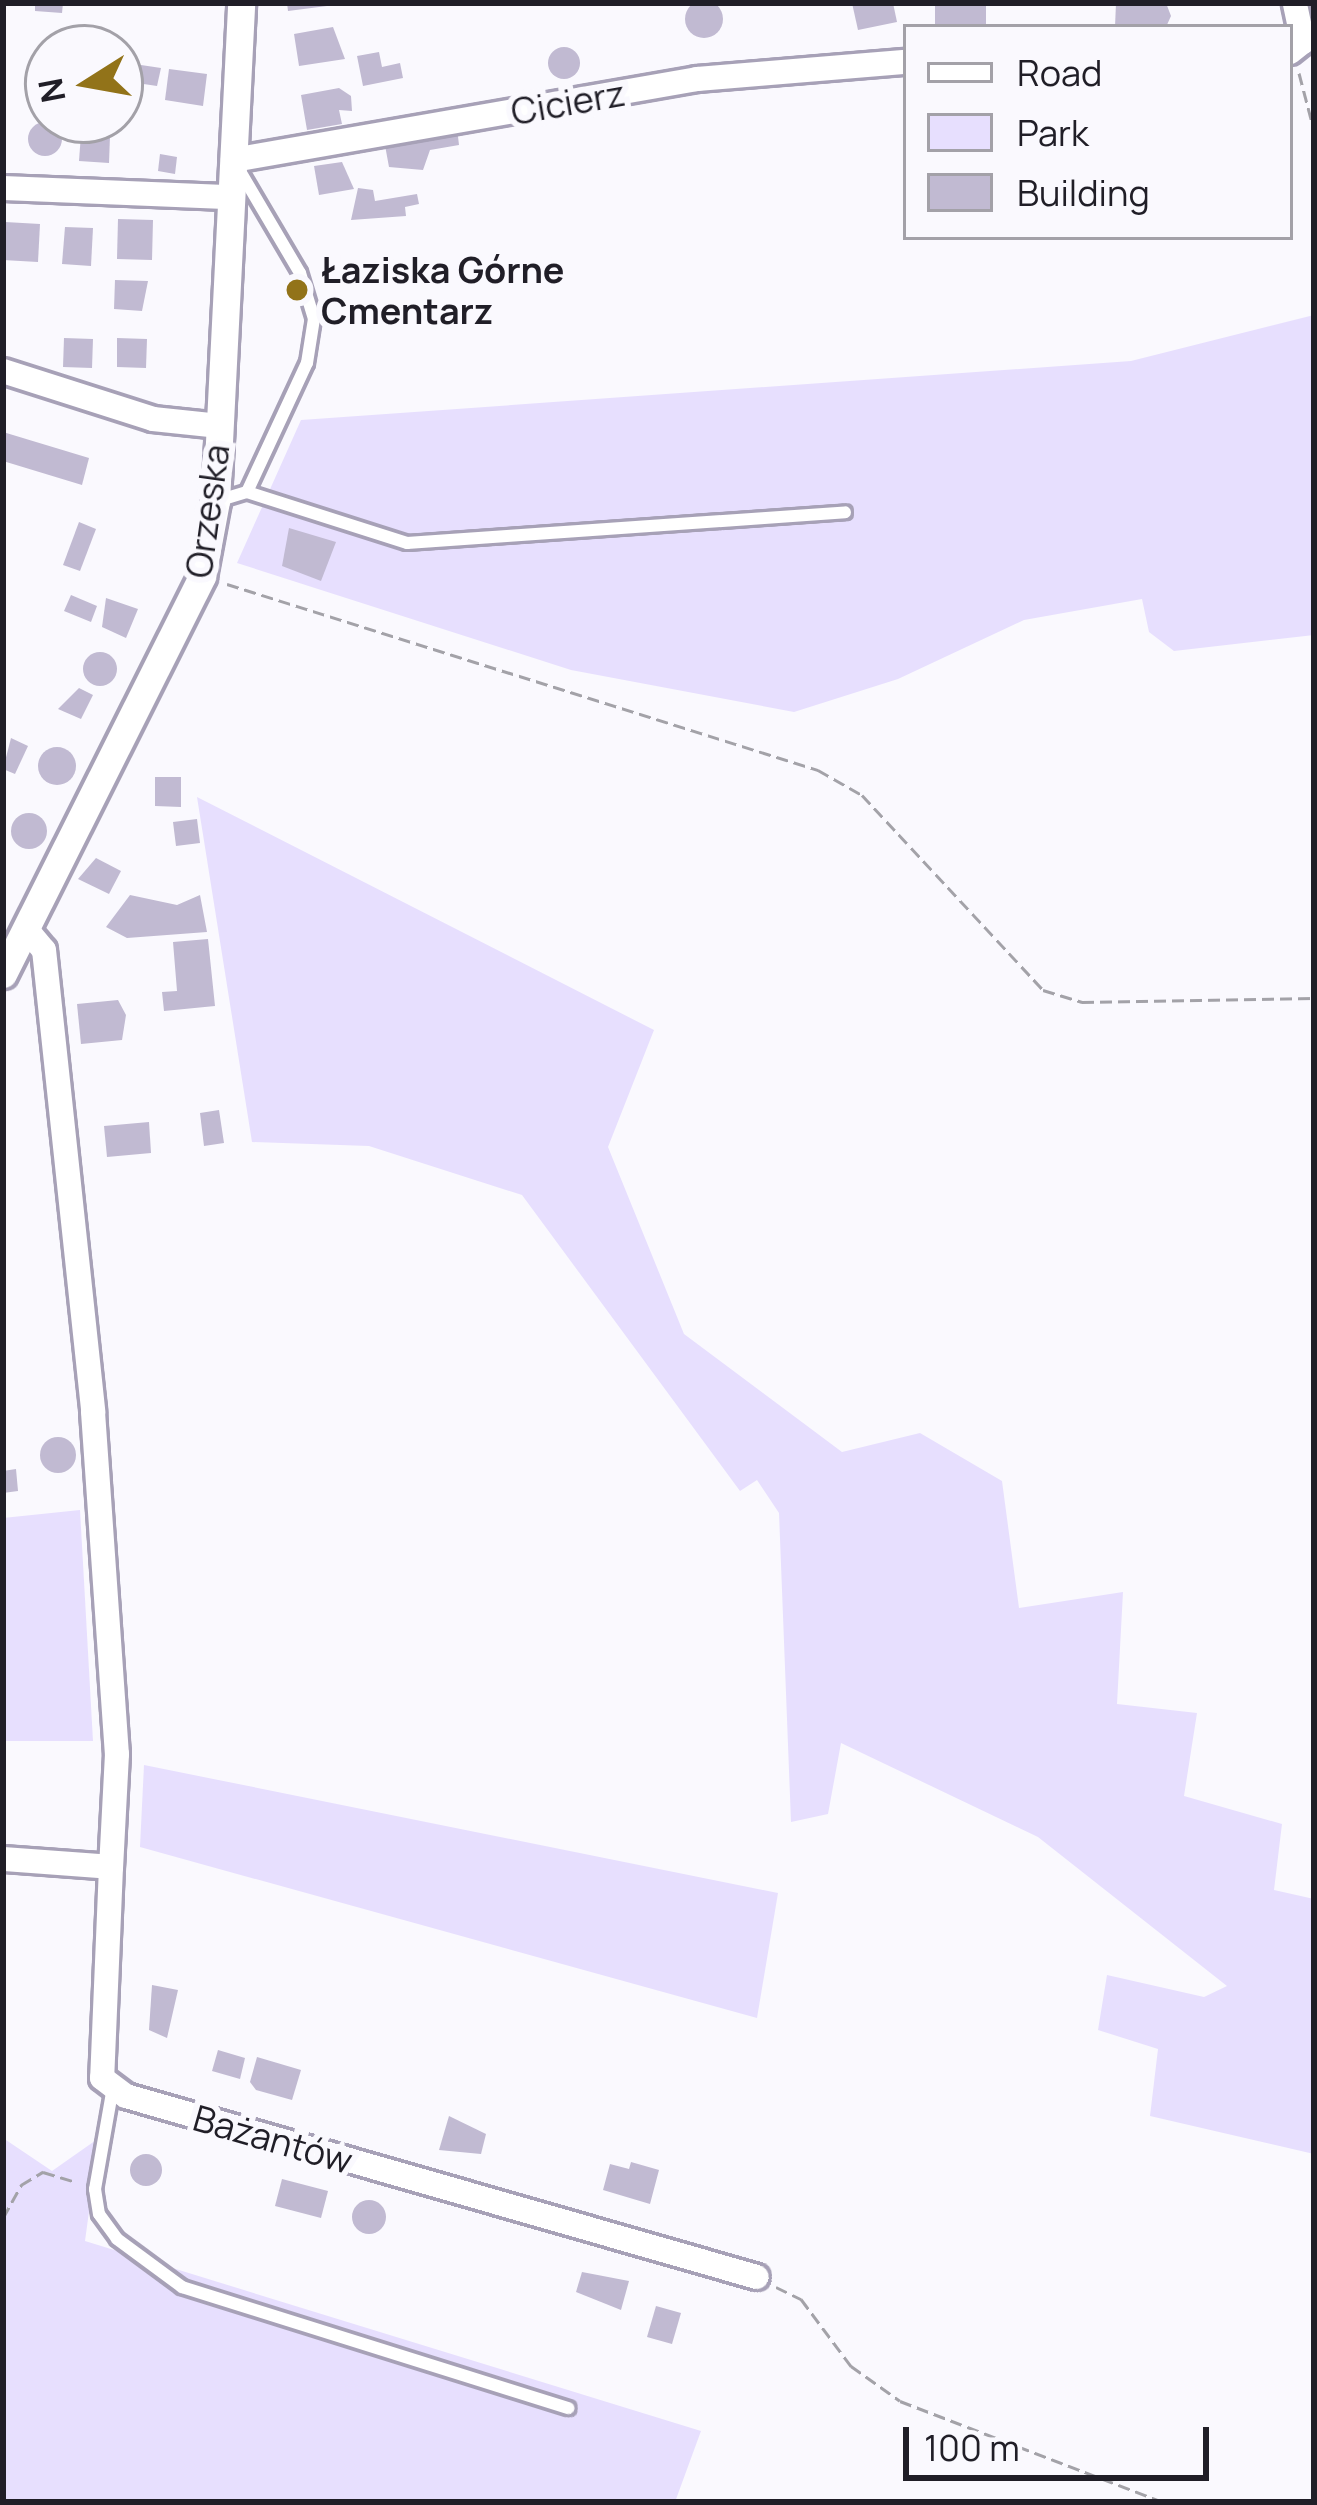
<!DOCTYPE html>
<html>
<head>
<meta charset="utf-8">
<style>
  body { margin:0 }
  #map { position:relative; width:1317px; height:2505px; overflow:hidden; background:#faf9fe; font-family:Manrope,sans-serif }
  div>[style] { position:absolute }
  .green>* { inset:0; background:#e7dffe }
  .building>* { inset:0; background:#c1bad2 }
  .round { border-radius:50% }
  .path>* { height:3px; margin-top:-1.5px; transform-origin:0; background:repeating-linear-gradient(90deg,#a3a2a8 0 12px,transparent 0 18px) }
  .roads { filter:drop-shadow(3px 0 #a7a1b7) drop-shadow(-3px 0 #a7a1b7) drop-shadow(0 3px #a7a1b7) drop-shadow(0 -3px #a7a1b7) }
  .service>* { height:12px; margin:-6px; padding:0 6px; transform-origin:6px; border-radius:6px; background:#fff }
  .minor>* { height:24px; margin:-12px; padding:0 12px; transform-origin:12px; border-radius:12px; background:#fff }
  .tertiary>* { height:27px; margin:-13.5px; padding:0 13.5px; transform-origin:13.5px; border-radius:13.5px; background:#fff }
  .dots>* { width:33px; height:33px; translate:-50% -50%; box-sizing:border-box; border:6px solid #faf9fe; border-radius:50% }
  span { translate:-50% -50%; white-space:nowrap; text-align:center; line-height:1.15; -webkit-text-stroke:12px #faf9fe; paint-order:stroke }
  .street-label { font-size:36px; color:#201e27 }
  .poi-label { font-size:36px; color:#201e27; font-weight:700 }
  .left { translate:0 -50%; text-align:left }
  .frame { position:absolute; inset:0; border:6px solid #201e27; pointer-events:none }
  .legend { position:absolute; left:903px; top:24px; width:390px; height:216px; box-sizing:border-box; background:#faf9fe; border:3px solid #a3a1a8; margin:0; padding:15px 21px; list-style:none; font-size:36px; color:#201e27 }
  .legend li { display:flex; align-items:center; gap:24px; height:60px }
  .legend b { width:60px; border:3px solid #a3a1a8 }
  .north { position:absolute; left:24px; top:24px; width:120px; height:120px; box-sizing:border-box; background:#faf9fe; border:3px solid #a3a1a8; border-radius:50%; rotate:259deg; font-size:33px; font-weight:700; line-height:48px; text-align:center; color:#201e27 }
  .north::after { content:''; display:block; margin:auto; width:42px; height:54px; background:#927319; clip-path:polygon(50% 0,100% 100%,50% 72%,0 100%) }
  .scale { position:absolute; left:903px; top:2427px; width:306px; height:54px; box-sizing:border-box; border:6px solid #201e27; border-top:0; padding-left:15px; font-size:36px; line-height:42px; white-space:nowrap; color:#201e27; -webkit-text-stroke:9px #faf9fe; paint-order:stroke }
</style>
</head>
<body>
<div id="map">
  <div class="green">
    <i style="clip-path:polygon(1314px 315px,1314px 635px,1174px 651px,1149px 632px,1142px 599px,1024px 620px,898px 679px,794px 712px,571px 670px,237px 563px,301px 420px,1131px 361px)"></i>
    <i style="clip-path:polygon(197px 797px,654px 1030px,608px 1147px,684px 1334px,842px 1452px,920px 1433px,1002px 1481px,1019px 1608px,1123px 1592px,1117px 1704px,1197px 1713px,1184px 1796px,1282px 1824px,1274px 1890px,1314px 1899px,1314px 2154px,1150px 2116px,1158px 2049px,1098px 2030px,1107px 1975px,1204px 1997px,1227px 1986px,1038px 1837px,841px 1743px,828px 1814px,791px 1822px,779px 1513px,757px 1480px,740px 1491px,522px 1195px,369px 1146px,252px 1142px)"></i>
    <i style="clip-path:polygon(80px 1510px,93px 1741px,3px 1741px,3px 1518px)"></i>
    <i style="clip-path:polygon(144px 1765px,778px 1893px,757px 2018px,140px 1847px)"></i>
    <i style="clip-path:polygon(3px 2138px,52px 2171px,99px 2138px,85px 2241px,701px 2431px,675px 2502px,3px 2502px)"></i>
  </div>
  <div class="building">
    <i class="round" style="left:685px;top:0;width:38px;height:38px"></i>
    <i style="clip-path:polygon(35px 3px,63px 3px,62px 13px,35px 11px)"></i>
    <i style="clip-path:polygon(287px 3px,327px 3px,327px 6px,288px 11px)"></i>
    <i style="clip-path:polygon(852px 3px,893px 3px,897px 22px,858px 30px)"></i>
    <i style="clip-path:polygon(935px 3px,986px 3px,986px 27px,935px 26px)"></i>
    <i style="clip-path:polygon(1116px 3px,1166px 3px,1171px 16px,1166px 27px,1115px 27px)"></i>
    <i style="clip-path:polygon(333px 27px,345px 59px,299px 66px,294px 34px)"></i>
    <i style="clip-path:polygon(81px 37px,97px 40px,96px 48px,79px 48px)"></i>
    <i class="round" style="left:548px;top:47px;width:32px;height:32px"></i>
    <i style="clip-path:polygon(379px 52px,382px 67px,400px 63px,403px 78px,363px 86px,357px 56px)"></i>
    <i style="clip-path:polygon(141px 65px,161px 68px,157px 86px,137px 83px)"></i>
    <i style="clip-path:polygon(169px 69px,207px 74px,203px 106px,165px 100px)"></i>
    <i style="clip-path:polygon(339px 88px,351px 96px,352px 111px,339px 110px,342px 124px,307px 130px,301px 95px)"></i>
    <i class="round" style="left:28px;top:122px;width:34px;height:34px"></i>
    <i style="clip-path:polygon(457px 128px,459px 145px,430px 150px,423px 170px,389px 167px,384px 140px)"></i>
    <i style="clip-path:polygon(81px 134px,110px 136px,109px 163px,79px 161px)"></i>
    <i style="clip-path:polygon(160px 154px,177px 157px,175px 174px,158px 171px)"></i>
    <i style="clip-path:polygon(342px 162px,354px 189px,319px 195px,314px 166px)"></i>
    <i style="clip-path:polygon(358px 188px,373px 190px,375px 201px,417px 194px,419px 204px,405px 207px,406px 216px,351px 220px)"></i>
    <i style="clip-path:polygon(118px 219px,153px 220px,152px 260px,117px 259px)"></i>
    <i style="clip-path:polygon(5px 222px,40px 224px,38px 262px,3px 260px)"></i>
    <i style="clip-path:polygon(65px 227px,93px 228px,91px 266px,62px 264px)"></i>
    <i style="clip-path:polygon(115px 280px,148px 281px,142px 311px,114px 309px)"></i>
    <i style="clip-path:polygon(64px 338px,93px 339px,92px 368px,63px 367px)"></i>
    <i style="clip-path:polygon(117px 338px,147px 339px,146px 368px,117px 367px)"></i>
    <i style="clip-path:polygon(3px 432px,89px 458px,82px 485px,3px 461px)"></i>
    <i style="clip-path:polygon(79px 522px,96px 529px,80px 571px,63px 565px)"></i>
    <i style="clip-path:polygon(289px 528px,336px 542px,321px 581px,282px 566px)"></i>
    <i style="clip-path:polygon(71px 595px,97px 606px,91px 622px,64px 611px)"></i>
    <i style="clip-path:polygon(106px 598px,138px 609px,126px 638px,102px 627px)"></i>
    <i class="round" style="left:83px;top:652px;width:34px;height:34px"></i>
    <i style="clip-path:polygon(79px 688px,93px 695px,81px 719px,58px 709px)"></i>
    <i style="clip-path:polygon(11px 738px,28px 746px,15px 774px,3px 769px)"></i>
    <i class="round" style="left:38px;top:747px;width:38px;height:38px"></i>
    <i style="clip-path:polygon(155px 777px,181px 777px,181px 807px,155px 806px)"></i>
    <i class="round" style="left:11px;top:813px;width:36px;height:36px"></i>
    <i style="clip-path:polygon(197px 819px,200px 843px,176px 846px,173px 822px)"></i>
    <i style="clip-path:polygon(96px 858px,121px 871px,109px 894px,78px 879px)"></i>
    <i style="clip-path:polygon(130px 895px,177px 905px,200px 895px,207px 932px,127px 938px,106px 927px)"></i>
    <i style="clip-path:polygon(208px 939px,215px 1006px,164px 1011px,162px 992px,177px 991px,173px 942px)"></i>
    <i style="clip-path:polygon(118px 1000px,126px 1015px,122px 1040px,81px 1044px,77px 1004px)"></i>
    <i style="clip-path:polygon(219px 1110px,224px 1143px,204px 1146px,200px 1113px)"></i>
    <i style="clip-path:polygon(149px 1122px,151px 1153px,107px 1157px,104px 1126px)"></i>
    <i class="round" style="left:40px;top:1437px;width:36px;height:36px"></i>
    <i style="clip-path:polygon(16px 1469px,18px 1491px,3px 1493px,3px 1471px)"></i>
    <i style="clip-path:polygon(152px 1985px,178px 1990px,167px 2038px,149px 2030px)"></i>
    <i style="clip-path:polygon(218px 2050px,245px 2058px,240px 2079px,212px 2071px)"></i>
    <i style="clip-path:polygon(257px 2057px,301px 2070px,292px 2100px,256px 2090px,250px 2082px)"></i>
    <i style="clip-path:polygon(449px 2116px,486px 2134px,481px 2154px,439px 2150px)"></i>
    <i class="round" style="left:130px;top:2154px;width:32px;height:32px"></i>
    <i style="clip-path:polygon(631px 2162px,659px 2170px,650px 2204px,603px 2190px,610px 2164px,629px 2169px)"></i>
    <i style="clip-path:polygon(282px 2179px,328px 2191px,321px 2218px,275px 2206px)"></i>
    <i class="round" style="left:352px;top:2200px;width:34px;height:34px"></i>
    <i style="clip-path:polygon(582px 2272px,629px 2281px,621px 2310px,576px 2292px)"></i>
    <i style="clip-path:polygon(656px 2306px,681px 2313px,672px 2344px,647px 2337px)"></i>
  </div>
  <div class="path">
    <i style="left:1299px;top:73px;width:59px;rotate:75.3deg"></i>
    <i style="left:227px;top:584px;width:620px;rotate:17.47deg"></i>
    <i style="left:818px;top:770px;width:51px;rotate:29.6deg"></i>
    <i style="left:862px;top:795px;width:266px;rotate:47.1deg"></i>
    <i style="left:1043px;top:990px;width:41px;rotate:17.1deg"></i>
    <i style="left:1082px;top:1002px;width:232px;rotate:-1deg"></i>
    <i style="left:3px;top:2218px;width:38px;rotate:-61deg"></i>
    <i style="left:21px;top:2185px;width:26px;rotate:-31deg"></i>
    <i style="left:43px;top:2172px;width:34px;rotate:17deg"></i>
    <i style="left:776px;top:2287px;width:28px;rotate:26deg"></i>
    <i style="left:801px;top:2299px;width:84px;rotate:53.3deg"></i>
    <i style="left:851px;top:2366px;width:60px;rotate:35.5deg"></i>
    <i style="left:900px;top:2401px;width:282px;rotate:21deg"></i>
  </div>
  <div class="roads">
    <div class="service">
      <i style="left:247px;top:492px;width:168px;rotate:17.7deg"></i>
      <i style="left:407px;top:543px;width:439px;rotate:-4deg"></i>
      <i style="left:217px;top:501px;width:31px;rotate:-17deg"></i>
      <i style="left:247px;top:492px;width:142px;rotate:-65.1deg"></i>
      <i style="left:307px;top:363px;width:45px;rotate:-81deg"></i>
      <i style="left:314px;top:319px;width:48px;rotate:-106.9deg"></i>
      <i style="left:300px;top:273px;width:130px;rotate:-120.5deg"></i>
      <i style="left:113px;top:2087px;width:104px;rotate:100deg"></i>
      <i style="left:95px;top:2189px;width:25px;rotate:81deg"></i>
      <i style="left:99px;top:2214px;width:31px;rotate:54deg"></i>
      <i style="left:117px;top:2239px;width:81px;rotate:36.4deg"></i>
      <i style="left:182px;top:2287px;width:405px;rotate:17.4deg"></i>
    </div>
    <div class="minor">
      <i style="left:1290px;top:52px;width:16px;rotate:-38deg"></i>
      <i style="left:1303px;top:42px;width:40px;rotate:-102deg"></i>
      <i style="left:233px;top:160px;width:471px;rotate:-9.9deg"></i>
      <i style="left:697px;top:79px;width:210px;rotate:-4.7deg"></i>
      <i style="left:3px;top:188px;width:229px;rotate:2.3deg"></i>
      <i style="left:3px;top:371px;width:157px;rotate:17.7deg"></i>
      <i style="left:153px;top:419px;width:67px;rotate:6deg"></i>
      <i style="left:27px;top:930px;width:26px;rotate:50deg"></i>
      <i style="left:44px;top:950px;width:465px;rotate:83.9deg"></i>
      <i style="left:93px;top:1412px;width:343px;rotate:86deg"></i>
      <i style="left:117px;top:1754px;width:113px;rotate:93deg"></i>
      <i style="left:3px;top:1859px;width:108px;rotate:4.2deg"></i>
      <i style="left:111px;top:1867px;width:211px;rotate:92.4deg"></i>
      <i style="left:102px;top:2078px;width:30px;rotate:37deg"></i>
      <i style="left:126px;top:2096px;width:656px;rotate:16.01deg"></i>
    </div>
    <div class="tertiary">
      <i style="left:3px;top:974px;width:445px;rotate:-63.4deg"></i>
      <i style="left:202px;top:576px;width:76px;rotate:-79.4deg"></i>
      <i style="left:216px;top:501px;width:499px;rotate:-87.1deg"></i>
    </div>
  </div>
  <div class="dots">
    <i style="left:297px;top:290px;background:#927319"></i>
  </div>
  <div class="street-label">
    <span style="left:568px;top:102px;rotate:-10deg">Cicierz</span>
    <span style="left:207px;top:511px;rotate:-82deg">Orzeska</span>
    <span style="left:273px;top:2139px;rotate:16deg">Bażantów</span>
  </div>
  <div class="poi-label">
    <span class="left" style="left:321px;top:290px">Łaziska Górne<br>Cmentarz</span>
  </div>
  <div class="frame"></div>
  <ul class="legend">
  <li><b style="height:15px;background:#fff"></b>Road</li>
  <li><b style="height:33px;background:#e7dffe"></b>Park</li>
  <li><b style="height:33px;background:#c1bad2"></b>Building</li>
  </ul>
  <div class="north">N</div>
  <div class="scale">100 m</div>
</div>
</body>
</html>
